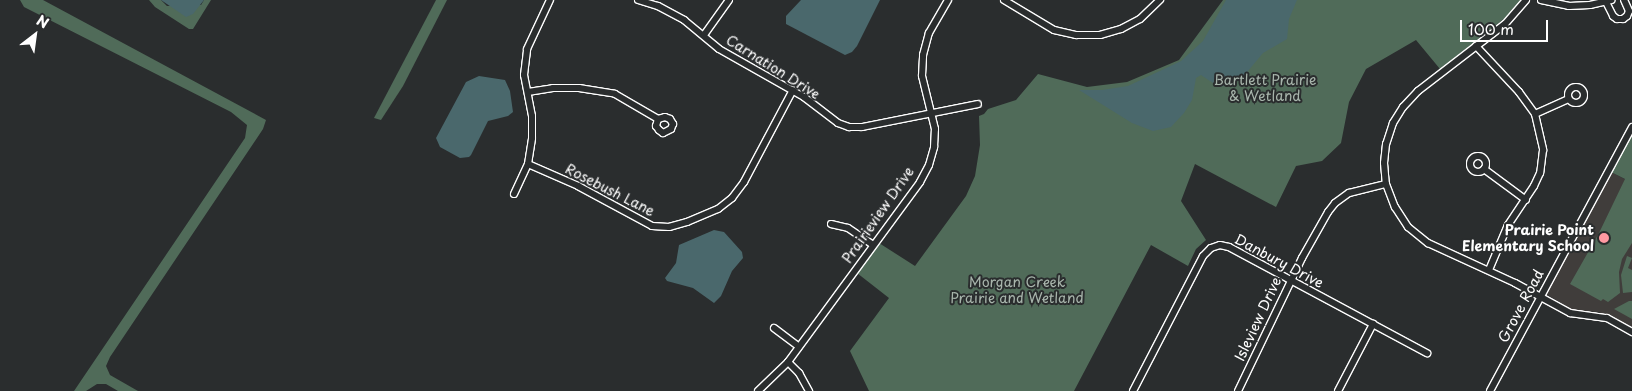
<!DOCTYPE html>
<html>
<head>
<meta charset="utf-8">
<style>
  body { margin:0 }
  #map { position:relative; width:1632px; height:391px; overflow:hidden; background:#2a2d2e; font-family:"Playpen Sans",sans-serif }
  div>[style] { position:absolute }
  .built>* { inset:0; background:#403d3b }
  .green>* { inset:0; background:#506b59 }
  .water>* { inset:0; background:#4a686c }
  .roads { filter:drop-shadow(1px 0 #fff) drop-shadow(-1px 0 #fff) drop-shadow(0 1px #fff) drop-shadow(0 -1px #fff) }
  .minor>* { height:6px; margin:-3px; padding:0 3px; transform-origin:3px; border-radius:3px; background:#2a2d2e }
  .minor>.ring { margin:-3px; padding:0; box-sizing:content-box; background:none; border:6px solid #2a2d2e; border-radius:50% }
  .dots>* { width:14px; height:14px; translate:-50% -50%; box-sizing:border-box; border:2px solid #2a2d2e; border-radius:50% }
  span { translate:-50% -50%; white-space:nowrap; text-align:center; line-height:1.15; -webkit-text-stroke:4px #2a2d2e; paint-order:stroke }
  .street-label { font-size:14px; color:#fff }
  .park-label { font-size:14px; color:#a8b5ac }
  .poi-label { font-size:14px; color:#fff; font-weight:700 }
  .right { translate:-100% -50%; text-align:right }
  .north { position:absolute; left:10px; top:10px; width:50px; height:50px; -webkit-text-stroke:4px #2a2d2e; paint-order:stroke; rotate:30deg; font-size:14px; font-weight:700; line-height:20px; text-align:center; color:#fff }
  .north::after { content:''; display:block; margin:auto; width:18px; height:22px; background:#fff; clip-path:polygon(50% 0,100% 100%,50% 72%,0 100%) }
  .scale { position:absolute; left:1460px; top:20px; width:88px; height:22px; box-sizing:border-box; border:2px solid #fff; border-top:0; padding-left:6px; font-size:15px; line-height:18px; white-space:nowrap; color:#fff; -webkit-text-stroke:4px #2a2d2e; paint-order:stroke }
</style>
</head>
<body>
<div id="map">
  <div class="built">
    <i style="clip-path:polygon(1611px 172px,1632px 183px,1632px 327px,1598px 312px,1573px 310px,1546px 294px)"></i>
  </div>
  <div class="green">
    <i style="clip-path:polygon(20px 0,43px 0,266px 120px,263px 129px,110px 357px,106px 366px,110px 375px,138px 391px,118px 391px,106px 384px,97px 384px,86px 391px,74px 391px,245px 138px,247px 125px,231px 112px,24px 7px)"></i>
    <i style="clip-path:polygon(149px 0,161px 0,167px 6px,201px 5px,204px 0,211px 0,193px 29px,189px 29px,155px 7px)"></i>
    <i style="clip-path:polygon(436px 0,447px 0,403px 86px,381px 120px,374px 118px)"></i>
    <i style="clip-path:polygon(1223px 0,1521px 0,1505px 18px,1440px 69px,1416px 40px,1366px 69px,1349px 102px,1341px 143px,1322px 161px,1296px 166px,1276px 207px,1195px 164px,1181px 201px,1206px 240px,1196px 249px,1188px 266px,1151px 245px,1074px 391px,869px 391px,850px 351px,889px 298px,857px 273px,879px 243px,915px 266px,966px 196px,975px 176px,980px 145px,979px 116px,984px 114px,988px 109px,1016px 100px,1038px 74px,1087px 87px,1127px 82px,1179px 60px)"></i>
    <i style="clip-path:polygon(1632px 134px,1632px 243px,1622px 259px,1619px 272px,1620px 293px,1608px 302px,1603px 299px,1601px 301px,1570px 284px,1599px 233px,1625px 179px,1611px 172px)"></i>
    <i style="clip-path:polygon(1627px 256px,1632px 258px,1628px 268px,1632px 270px,1632px 292px,1623px 293px,1621px 275px)"></i>
    <i style="clip-path:polygon(1629px 301px,1632px 301px,1632px 319px,1614px 309px)"></i>
  </div>
  <div class="water">
    <i style="clip-path:polygon(161px 0,204px 0,193px 14px,186px 17px)"></i>
    <i style="clip-path:polygon(801px 0,880px 0,857px 46px,852px 52px,845px 55px,786px 24px,786px 16px)"></i>
    <i style="clip-path:polygon(1226px 0,1297px 0,1289px 19px,1287px 39px,1263px 53px,1243px 77px,1231px 84px,1219px 87px,1201px 75px,1196px 78px,1192px 100px,1184px 113px,1171px 127px,1153px 131px,1132px 123px,1079px 90px,1102px 90px,1128px 86px,1181px 61px,1203px 41px)"></i>
    <i style="clip-path:polygon(479px 76px,505px 80px,510px 91px,513px 112px,508px 116px,488px 121px,471px 155px,469px 157px,460px 158px,440px 147px,436px 138px,466px 82px)"></i>
    <i style="clip-path:polygon(714px 230px,724px 232px,742px 252px,743px 258px,732px 271px,721px 296px,714px 303px,693px 288px,667px 281px,665px 278px,676px 263px,679px 245px)"></i>
  </div>
  <div class="roads">
    <div class="minor">
      <i style="left:638px;top:0;width:21px;rotate:17deg"></i>
      <i style="left:658px;top:6px;width:30px;rotate:28deg"></i>
      <i style="left:684px;top:20px;width:45px;rotate:39.6deg"></i>
      <i style="left:719px;top:49px;width:98px;rotate:29.5deg"></i>
      <i style="left:804px;top:97px;width:43px;rotate:37.4deg"></i>
      <i style="left:838px;top:123px;width:12px;rotate:20deg"></i>
      <i style="left:849px;top:127px;width:13px"></i>
      <i style="left:862px;top:127px;width:118px;rotate:-11.2deg"></i>
      <i style="left:1004px;top:0;width:58px;rotate:31deg"></i>
      <i style="left:1054px;top:30px;width:23px;rotate:13deg"></i>
      <i style="left:1076px;top:35px;width:24px"></i>
      <i style="left:1100px;top:35px;width:22px;rotate:-16deg"></i>
      <i style="left:1121px;top:29px;width:21px;rotate:-28deg"></i>
      <i style="left:1140px;top:19px;width:28px;rotate:-44deg"></i>
      <i style="left:1526px;top:0;width:32px;rotate:131deg"></i>
      <i style="left:1505px;top:24px;width:110px;rotate:142.4deg"></i>
      <i style="left:1418px;top:91px;width:22px;rotate:133deg"></i>
      <i style="left:1403px;top:107px;width:19px;rotate:122deg"></i>
      <i style="left:1393px;top:123px;width:22px;rotate:108deg"></i>
      <i style="left:1386px;top:144px;width:19px;rotate:96deg"></i>
      <i style="left:1384px;top:163px;width:21px;rotate:85deg"></i>
      <i style="left:1386px;top:184px;width:25px;rotate:69deg"></i>
      <i style="left:1395px;top:207px;width:24px;rotate:57deg"></i>
      <i style="left:1408px;top:227px;width:26px;rotate:39deg"></i>
      <i style="left:1428px;top:243px;width:96px;rotate:24.7deg"></i>
      <i style="left:1515px;top:283px;width:63px;rotate:28.6deg"></i>
      <i style="left:1570px;top:313px;width:37px;rotate:8deg"></i>
      <i style="left:1607px;top:318px;width:29px;rotate:29deg"></i>
      <i style="left:1541px;top:0;width:29px;rotate:12deg"></i>
      <i style="left:1569px;top:6px;width:21px;rotate:-3deg"></i>
      <i style="left:1590px;top:5px;width:22px;rotate:-13deg"></i>
      <i style="left:1606px;top:2px;width:16px;rotate:63deg"></i>
      <i style="left:1613px;top:16px;width:5px;rotate:37deg"></i>
      <i style="left:1617px;top:19px;width:6px"></i>
      <i style="left:1623px;top:19px;width:5px;rotate:-37deg"></i>
      <i style="left:1627px;top:16px;width:5px;rotate:-68deg"></i>
      <i style="left:1629px;top:11px;width:12px;rotate:-114deg"></i>
      <i style="left:704px;top:35px;width:43px;rotate:-54.5deg"></i>
      <i style="left:1476px;top:46px;width:63px;rotate:46.9deg"></i>
      <i style="left:1519px;top:92px;width:27px;rotate:54deg"></i>
      <i style="left:1535px;top:114px;width:37px;rotate:77deg"></i>
      <i style="left:1543px;top:150px;width:23px;rotate:97deg"></i>
      <i style="left:1540px;top:173px;width:14px;rotate:115deg"></i>
      <i style="left:1534px;top:186px;width:47px;rotate:123.7deg"></i>
      <i style="left:1508px;top:225px;width:49px;rotate:112.9deg"></i>
      <i class="ring" style="left:1568px;top:87px;width:10px;height:10px"></i>
      <i style="left:528px;top:92px;width:25px;rotate:-9deg"></i>
      <i style="left:553px;top:88px;width:26px"></i>
      <i style="left:579px;top:88px;width:36px;rotate:9deg"></i>
      <i style="left:615px;top:94px;width:50px;rotate:30.2deg"></i>
      <i style="left:658px;top:119px;width:7px;rotate:-16deg"></i>
      <i style="left:665px;top:117px;width:5px;rotate:22deg"></i>
      <i style="left:670px;top:119px;width:6px;rotate:59deg"></i>
      <i style="left:673px;top:124px;width:5px;rotate:112deg"></i>
      <i style="left:671px;top:129px;width:9px;rotate:153deg"></i>
      <i style="left:663px;top:133px;width:5px;rotate:-143deg"></i>
      <i style="left:659px;top:130px;width:5px;rotate:-127deg"></i>
      <i style="left:656px;top:126px;width:7px;rotate:-74deg"></i>
      <i style="left:1535px;top:114px;width:36px;rotate:-24deg"></i>
      <i class="ring" style="left:1470px;top:156px;width:10px;height:10px"></i>
      <i style="left:528px;top:164px;width:55px;rotate:23.7deg"></i>
      <i style="left:578px;top:186px;width:84px;rotate:28.4deg"></i>
      <i style="left:652px;top:226px;width:17px;rotate:3deg"></i>
      <i style="left:669px;top:227px;width:19px;rotate:-16deg"></i>
      <i style="left:687px;top:222px;width:34px;rotate:-23deg"></i>
      <i style="left:718px;top:209px;width:18px;rotate:-38deg"></i>
      <i style="left:732px;top:198px;width:20px;rotate:-53deg"></i>
      <i style="left:744px;top:182px;width:104px;rotate:-62deg"></i>
      <i style="left:1484px;top:169px;width:52px;rotate:36.4deg"></i>
      <i style="left:514px;top:194px;width:33px;rotate:-65deg"></i>
      <i style="left:528px;top:164px;width:26px;rotate:-81deg"></i>
      <i style="left:532px;top:138px;width:22px;rotate:-90deg"></i>
      <i style="left:532px;top:116px;width:42px;rotate:-101deg"></i>
      <i style="left:524px;top:75px;width:26px;rotate:-83deg"></i>
      <i style="left:527px;top:49px;width:54px;rotate:-64.9deg"></i>
      <i style="left:831px;top:224px;width:17px;rotate:13deg"></i>
      <i style="left:848px;top:228px;width:30px;rotate:34deg"></i>
      <i style="left:774px;top:328px;width:31px;rotate:37deg"></i>
      <i style="left:788px;top:362px;width:16px;rotate:45deg"></i>
      <i style="left:799px;top:373px;width:21px;rotate:61deg"></i>
      <i style="left:758px;top:391px;width:42px;rotate:-44deg"></i>
      <i style="left:788px;top:362px;width:223px;rotate:-53.7deg"></i>
      <i style="left:920px;top:182px;width:19px;rotate:-62deg"></i>
      <i style="left:929px;top:165px;width:19px;rotate:-74deg"></i>
      <i style="left:934px;top:147px;width:18px;rotate:-87deg"></i>
      <i style="left:935px;top:129px;width:55px;rotate:-103.8deg"></i>
      <i style="left:922px;top:76px;width:21px;rotate:-87deg"></i>
      <i style="left:923px;top:55px;width:23px;rotate:-75deg"></i>
      <i style="left:929px;top:33px;width:38px;rotate:-60deg"></i>
      <i style="left:1133px;top:391px;width:152px;rotate:-62.6deg"></i>
      <i style="left:1203px;top:256px;width:11px;rotate:-45deg"></i>
      <i style="left:1211px;top:248px;width:9px;rotate:-18deg"></i>
      <i style="left:1220px;top:245px;width:9px;rotate:13deg"></i>
      <i style="left:1229px;top:247px;width:225px;rotate:28.2deg"></i>
      <i style="left:1238px;top:391px;width:148px;rotate:-64.3deg"></i>
      <i style="left:1302px;top:258px;width:53px;rotate:-60.5deg"></i>
      <i style="left:1328px;top:212px;width:11px;rotate:-52deg"></i>
      <i style="left:1335px;top:203px;width:17px;rotate:-36deg"></i>
      <i style="left:1349px;top:193px;width:38px;rotate:-14deg"></i>
      <i style="left:1338px;top:391px;width:76px;rotate:-62.4deg"></i>
      <i style="left:1490px;top:391px;width:300px;rotate:-61.7deg"></i>
    </div>
  </div>
  <div class="dots">
    <i style="left:1604px;top:238px;background:#ff9aa2"></i>
  </div>
  <div class="street-label">
    <span style="left:773px;top:67px;rotate:32deg">Carnation Drive</span>
    <span style="left:610px;top:190px;rotate:27deg">Rosebush Lane</span>
    <span style="left:878px;top:215px;rotate:-55deg">Prairieview Drive</span>
    <span style="left:1279px;top:261px;rotate:28deg">Danbury Drive</span>
    <span style="left:1521px;top:306px;rotate:-62deg">Grove Road</span>
    <span style="left:1258px;top:319px;rotate:-65deg">Isleview Drive</span>
  </div>
  <div class="park-label">
    <span style="left:1265px;top:88px">Bartlett Prairie<br>&amp; Wetland</span>
    <span style="left:1017px;top:290px">Morgan Creek<br>Prairie and Wetland</span>
  </div>
  <div class="poi-label">
    <span class="right" style="left:1594px;top:238px">Prairie Point<br>Elementary School</span>
  </div>
  <div class="north">N</div>
  <div class="scale">100 m</div>
</div>
</body>
</html>
